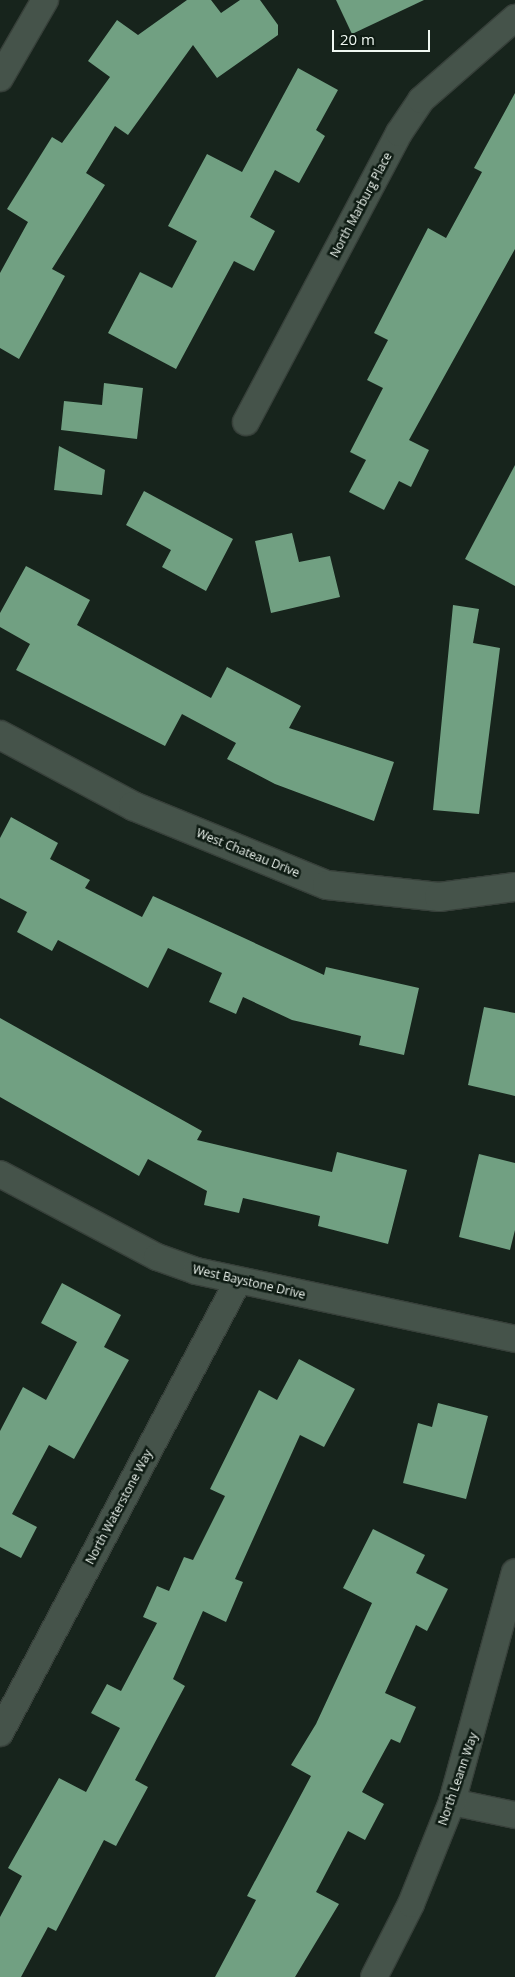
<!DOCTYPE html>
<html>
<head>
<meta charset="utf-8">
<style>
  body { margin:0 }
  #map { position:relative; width:515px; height:1977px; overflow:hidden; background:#17241c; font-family:"Open Sans",sans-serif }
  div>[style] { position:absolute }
  .building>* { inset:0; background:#71a082 }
  .roads { filter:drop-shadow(1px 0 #37403a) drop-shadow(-1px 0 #37403a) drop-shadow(0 1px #37403a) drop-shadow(0 -1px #37403a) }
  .minor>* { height:26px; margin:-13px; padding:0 13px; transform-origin:13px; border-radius:13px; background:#45534a }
  .tertiary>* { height:28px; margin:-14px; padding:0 14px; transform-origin:14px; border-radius:14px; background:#45534a }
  span { translate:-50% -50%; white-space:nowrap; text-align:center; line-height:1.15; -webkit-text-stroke:5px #0e1b13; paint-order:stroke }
  .street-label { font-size:12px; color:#eff7f1 }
  .scale { position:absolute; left:332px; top:30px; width:98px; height:22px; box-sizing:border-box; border:2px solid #eff7f1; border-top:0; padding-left:6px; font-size:15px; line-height:18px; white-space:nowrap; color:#eff7f1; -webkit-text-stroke:4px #0e1b13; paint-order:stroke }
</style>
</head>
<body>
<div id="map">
  <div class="building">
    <i style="clip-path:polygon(187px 0,211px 0,221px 13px,240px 0,260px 0,278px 25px,278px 35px,217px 78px,193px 45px,128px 135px,115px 126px,86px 173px,105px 185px,52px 269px,65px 276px,19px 359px,0 348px,0 273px,28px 222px,7px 209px,52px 137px,62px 143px,110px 77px,88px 61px,117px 20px,138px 35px)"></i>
    <i style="clip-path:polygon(336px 0,424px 0,352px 34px)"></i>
    <i style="clip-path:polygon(298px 68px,338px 90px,316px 130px,325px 136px,299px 183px,275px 170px,250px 217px,275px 231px,254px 271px,234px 261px,176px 369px,108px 333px,140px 272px,172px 288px,197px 241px,168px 226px,207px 154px,242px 172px)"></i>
    <i style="clip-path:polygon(515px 93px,515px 249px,409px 440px,429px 450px,411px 487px,399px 481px,384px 510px,349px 492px,366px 460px,350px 452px,383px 388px,367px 380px,388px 340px,374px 333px,428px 228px,446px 238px,482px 172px,474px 168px)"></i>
    <i style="clip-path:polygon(104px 383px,143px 388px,137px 439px,61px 430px,64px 401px,102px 405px)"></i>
    <i style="clip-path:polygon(59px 446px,105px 470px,102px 495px,54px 490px)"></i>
    <i style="clip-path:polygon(515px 465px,515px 586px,465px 559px)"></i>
    <i style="clip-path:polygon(144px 491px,233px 539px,206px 591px,162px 567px,171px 550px,126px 525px)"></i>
    <i style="clip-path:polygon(292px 533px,299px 562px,330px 556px,340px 597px,271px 613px,255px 541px)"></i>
    <i style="clip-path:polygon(26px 566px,90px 600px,77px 625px,211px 698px,227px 667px,301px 706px,289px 728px,394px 762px,374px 821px,275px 784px,227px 759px,236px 743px,182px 714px,165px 746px,16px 670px,30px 644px,0 627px,0 613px)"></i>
    <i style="clip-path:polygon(453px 605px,479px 609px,473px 643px,500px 648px,479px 814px,433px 810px)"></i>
    <i style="clip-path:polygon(11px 817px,58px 843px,50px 859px,90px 880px,85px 888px,142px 917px,153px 896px,324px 975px,326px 967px,419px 988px,404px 1055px,359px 1045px,361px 1036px,292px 1020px,243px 997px,236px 1014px,209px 1002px,222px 973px,168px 948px,148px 988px,58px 940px,52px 951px,17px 932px,27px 912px,0 898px,0 838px)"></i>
    <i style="clip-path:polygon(484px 1007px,515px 1013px,515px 1096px,468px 1085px)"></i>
    <i style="clip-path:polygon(0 1018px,202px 1131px,197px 1140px,332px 1172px,337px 1152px,407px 1170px,388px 1244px,318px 1226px,320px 1216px,243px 1198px,239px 1213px,204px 1205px,207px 1191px,148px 1159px,139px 1176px,0 1097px)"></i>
    <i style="clip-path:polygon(479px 1154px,515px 1163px,515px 1230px,510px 1250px,459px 1237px)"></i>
    <i style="clip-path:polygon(62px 1283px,121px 1315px,104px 1347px,129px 1360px,74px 1459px,49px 1445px,12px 1514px,37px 1527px,21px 1558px,0 1547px,0 1431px,23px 1387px,46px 1400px,77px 1342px,41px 1323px)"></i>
    <i style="clip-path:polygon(299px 1359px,355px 1389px,324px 1447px,300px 1435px,235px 1579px,243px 1582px,226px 1622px,203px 1611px,173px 1679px,185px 1686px,135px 1780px,148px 1787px,116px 1846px,104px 1840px,56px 1931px,48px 1927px,21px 1977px,0 1977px,0 1917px,22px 1876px,8px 1868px,59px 1778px,86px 1792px,120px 1728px,91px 1713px,107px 1684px,121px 1691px,157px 1623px,143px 1617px,157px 1586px,169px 1591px,184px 1557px,193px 1560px,225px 1496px,210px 1489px,259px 1390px,277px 1400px)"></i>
    <i style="clip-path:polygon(438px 1403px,488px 1416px,466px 1499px,403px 1483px,418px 1423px,432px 1427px)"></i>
    <i style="clip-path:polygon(373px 1529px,425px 1555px,416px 1573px,448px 1589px,427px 1631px,416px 1625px,385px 1693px,416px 1707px,400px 1743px,391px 1739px,362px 1792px,384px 1804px,365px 1840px,348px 1831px,316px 1892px,339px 1904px,295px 1977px,215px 1977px,256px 1900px,247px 1896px,311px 1776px,291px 1765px,316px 1724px,372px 1603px,343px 1588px)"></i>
  </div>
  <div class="roads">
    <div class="minor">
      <i style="left:0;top:78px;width:90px;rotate:-60deg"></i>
      <i style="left:246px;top:422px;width:327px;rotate:-62.1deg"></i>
      <i style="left:399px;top:133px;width:40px;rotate:-56deg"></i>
      <i style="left:421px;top:100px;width:125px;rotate:-41.1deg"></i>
      <i style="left:0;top:1174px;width:178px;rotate:27.9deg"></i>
      <i style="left:157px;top:1257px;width:41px;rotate:19.7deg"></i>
      <i style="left:196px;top:1271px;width:326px;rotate:12deg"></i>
      <i style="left:0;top:1733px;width:511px;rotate:-62.23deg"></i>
      <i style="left:452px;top:1802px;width:64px;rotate:11.7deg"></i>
      <i style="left:374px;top:1977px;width:82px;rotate:-63.1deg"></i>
      <i style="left:411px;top:1904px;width:110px;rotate:-68.1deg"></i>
      <i style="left:452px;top:1802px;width:238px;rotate:-74.7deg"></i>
    </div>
    <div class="tertiary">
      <i style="left:0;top:735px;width:151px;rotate:28.1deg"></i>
      <i style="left:133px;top:806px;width:209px;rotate:22.2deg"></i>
      <i style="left:327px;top:885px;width:113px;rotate:6.1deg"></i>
      <i style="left:439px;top:897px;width:77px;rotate:-7.5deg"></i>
    </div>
  </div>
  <div class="street-label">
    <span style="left:361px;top:205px;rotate:-62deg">North Marburg Place</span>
    <span style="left:248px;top:853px;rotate:22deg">West Chateau Drive</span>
    <span style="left:249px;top:1282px;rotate:13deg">West Baystone Drive</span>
    <span style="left:119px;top:1507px;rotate:-62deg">North Waterstone Way</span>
    <span style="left:458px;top:1779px;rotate:-71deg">North Leann Way</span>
  </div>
  <div class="scale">20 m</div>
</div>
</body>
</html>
